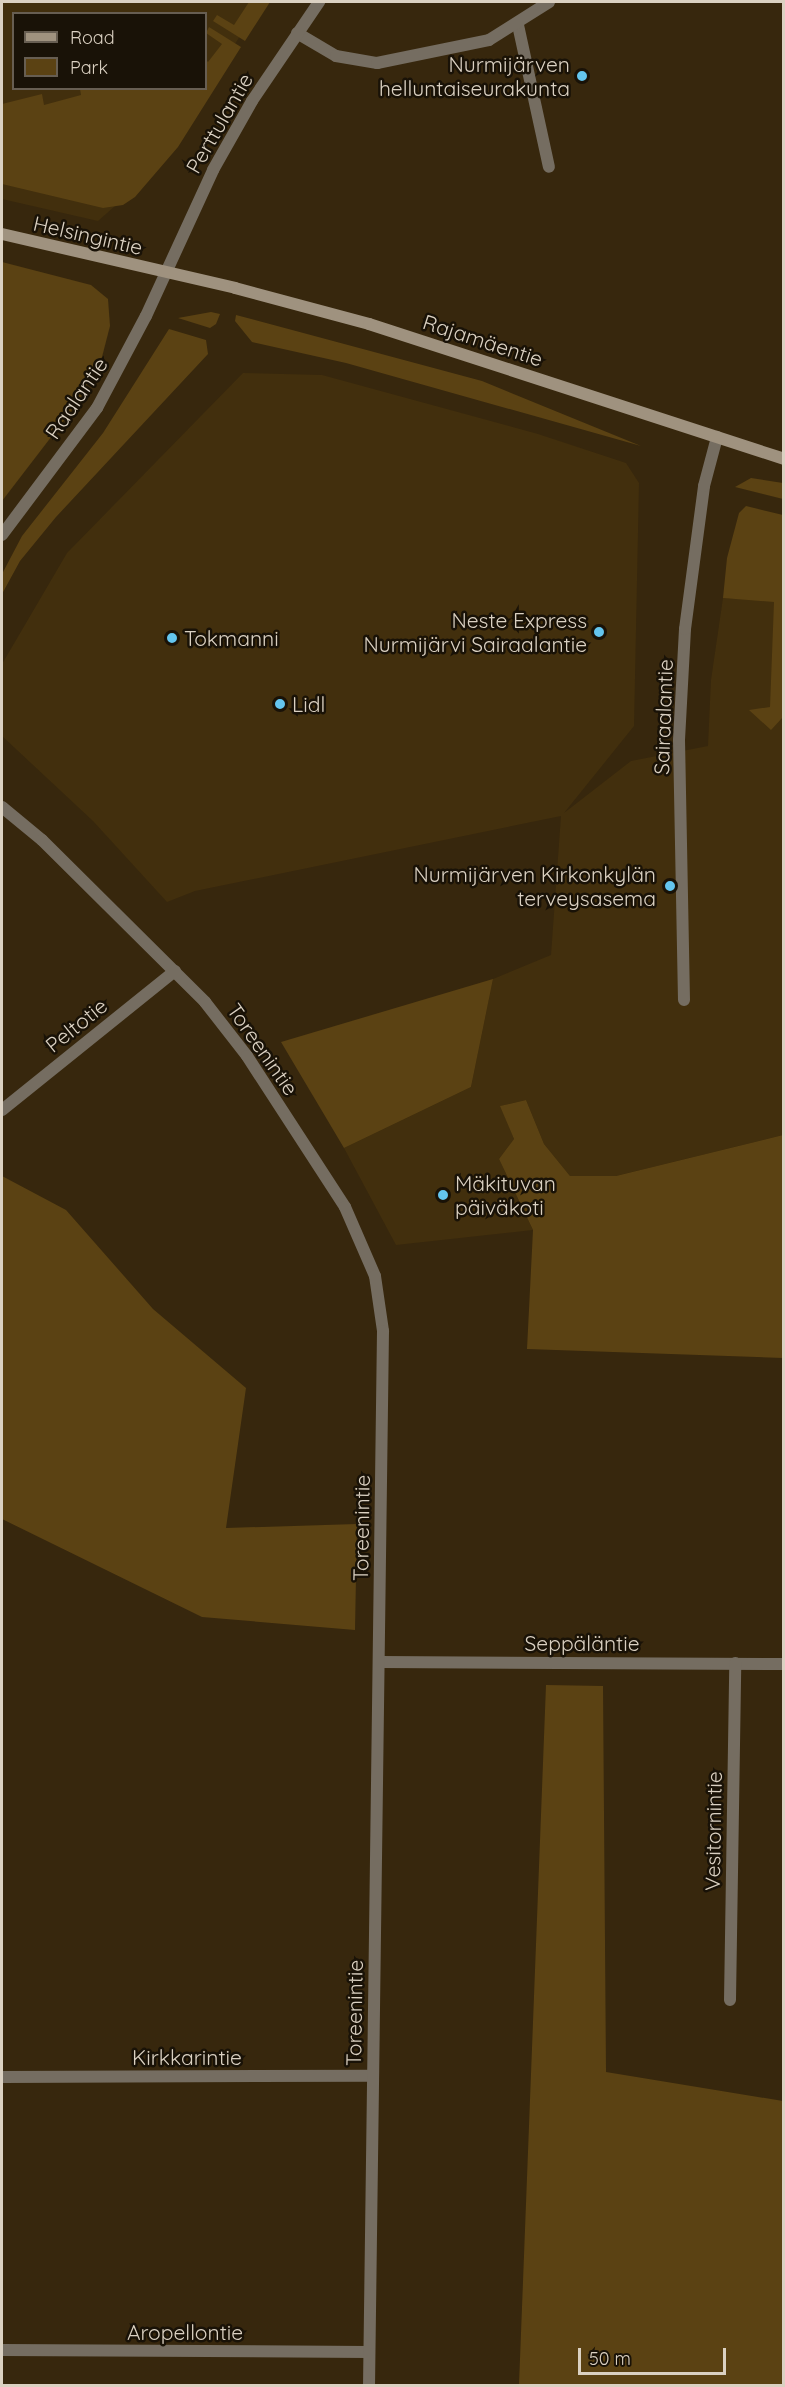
<!DOCTYPE html>
<html>
<head>
<meta charset="utf-8">
<style>
  body { margin:0 }
  #map { position:relative; width:785px; height:2387px; overflow:hidden; background:#37270d; font-family:Quicksand,sans-serif }
  div>[style] { position:absolute }
  .built>* { inset:0; background:#422f0d }
  .green>* { inset:0; background:#5b4213 }
  .minor>* { height:12px; margin:-6px; padding:0 6px; transform-origin:6px; border-radius:6px; background:#756d61 }
  .tertiary>* { height:12px; margin:-6px; padding:0 6px; transform-origin:6px; border-radius:6px; background:#756d61 }
  .secondary>* { height:12px; margin:-6px; padding:0 6px; transform-origin:6px; border-radius:6px; background:#9f927f }
  .dots>* { width:16px; height:16px; translate:-50% -50%; box-sizing:border-box; border:3px solid #191207; border-radius:50% }
  span { translate:-50% -50%; white-space:nowrap; text-align:center; line-height:1.15; -webkit-text-stroke:5px #191207; paint-order:stroke }
  .poi-label { font-size:21px; color:#dbd1c2 }
  .right { translate:-100% -50%; text-align:right }
  .left { translate:0 -50%; text-align:left }
  .street-label { font-size:21px; color:#dbd1c2 }
  .frame { position:absolute; inset:0; border:3px solid #dbd1c2; pointer-events:none }
  .legend { position:absolute; left:12px; top:12px; width:195px; height:78px; box-sizing:border-box; background:#191207; border:2px solid #675e52; margin:0; padding:8px 10px; list-style:none; font-size:18px; color:#dbd1c2 }
  .legend li { display:flex; align-items:center; gap:12px; height:30px }
  .legend b { width:30px; border:2px solid #675e52 }
  .scale { position:absolute; left:578px; top:2348px; width:148px; height:27px; box-sizing:border-box; border:3px solid #dbd1c2; border-top:0; padding-left:8px; font-size:18px; line-height:21px; white-space:nowrap; color:#dbd1c2; -webkit-text-stroke:4px #191207; paint-order:stroke }
</style>
</head>
<body>
<div id="map">
  <div class="built">
    <i style="clip-path:polygon(evenodd,2px 2px,262px 2px,164px 154px,131px 192px,98px 221px,2px 199px,2px 2px,14px 14px,206px 14px,206px 88px,14px 88px,14px 14px)"></i>
    <i style="clip-path:polygon(243px 373px,322px 375px,538px 434px,626px 463px,639px 483px,634px 726px,564px 813px,631px 761px,708px 746px,711px 680px,723px 598px,778px 600px,784px 700px,783px 1135px,616px 1176px,570px 1176px,544px 1144px,526px 1100px,501px 1106px,514px 1139px,499px 1159px,533px 1230px,396px 1245px,344px 1148px,471px 1087px,493px 979px,551px 955px,561px 816px,195px 891px,167px 902px,93px 821px,2px 736px,2px 664px,67px 553px)"></i>
  </div>
  <div class="green">
    <i style="clip-path:polygon(249px 2px,270px 2px,245px 41px,213px 21px,217px 15px,234px 25px)"></i>
    <i style="clip-path:polygon(209px 27px,241px 47px,178px 147px,135px 197px,123px 205px,103px 208px,2px 184px,2px 104px,42px 94px,44px 105px,81px 95px,80px 89px,206px 88px,206px 60px,208px 62px,222px 44px,206px 33px)"></i>
    <i style="clip-path:polygon(2px 262px,91px 285px,108px 299px,110px 326px,102px 357px,78px 402px,2px 501px)"></i>
    <i style="clip-path:polygon(211px 312px,220px 314px,216px 324px,210px 328px,178px 318px)"></i>
    <i style="clip-path:polygon(236px 315px,482px 381px,641px 446px,346px 363px,252px 342px,235px 321px)"></i>
    <i style="clip-path:polygon(169px 329px,206px 340px,208px 354px,56px 517px,20px 561px,2px 594px,2px 574px,22px 536px,103px 433px)"></i>
    <i style="clip-path:polygon(751px 478px,783px 483px,783px 499px,735px 487px)"></i>
    <i style="clip-path:polygon(746px 506px,783px 515px,783px 717px,771px 730px,749px 710px,770px 707px,774px 602px,723px 598px,727px 558px,739px 513px)"></i>
    <i style="clip-path:polygon(493px 979px,471px 1087px,344px 1148px,281px 1042px)"></i>
    <i style="clip-path:polygon(526px 1100px,544px 1144px,570px 1176px,616px 1176px,783px 1135px,783px 1358px,527px 1349px,533px 1230px,499px 1159px,514px 1139px,500px 1106px)"></i>
    <i style="clip-path:polygon(2px 1176px,66px 1210px,153px 1309px,246px 1388px,226px 1528px,357px 1524px,355px 1630px,202px 1617px,2px 1519px)"></i>
    <i style="clip-path:polygon(546px 1685px,603px 1686px,606px 2072px,783px 2101px,783px 2385px,519px 2385px)"></i>
  </div>
  <div class="minor">
    <i style="left:518px;top:25px;width:145px;rotate:77.7deg"></i>
    <i style="left:297px;top:33px;width:45px;rotate:30.5deg"></i>
    <i style="left:336px;top:56px;width:42px;rotate:9.7deg"></i>
    <i style="left:377px;top:63px;width:114px;rotate:-11.6deg"></i>
    <i style="left:489px;top:40px;width:71px;rotate:-32.3deg"></i>
    <i style="left:684px;top:1000px;width:260px;rotate:-91.1deg"></i>
    <i style="left:679px;top:740px;width:111px;rotate:-86.9deg"></i>
    <i style="left:685px;top:629px;width:144px;rotate:-82.4deg"></i>
    <i style="left:704px;top:486px;width:51px;rotate:-75.1deg"></i>
    <i style="left:2px;top:1110px;width:222px;rotate:-38.8deg"></i>
    <i style="left:380px;top:1662px;width:404px;rotate:0.3deg"></i>
    <i style="left:730px;top:2000px;width:337px;rotate:-89.1deg"></i>
    <i style="left:2px;top:2077px;width:371px;rotate:-0.2deg"></i>
    <i style="left:2px;top:2350px;width:367px;rotate:0.3deg"></i>
  </div>
  <div class="tertiary">
    <i style="left:2px;top:535px;width:159px;rotate:-53.2deg"></i>
    <i style="left:97px;top:408px;width:104px;rotate:-62deg"></i>
    <i style="left:146px;top:316px;width:161px;rotate:-65.3deg"></i>
    <i style="left:213px;top:170px;width:79px;rotate:-60.5deg"></i>
    <i style="left:252px;top:101px;width:120px;rotate:-55.9deg"></i>
    <i style="left:2px;top:807px;width:52px;rotate:39.5deg"></i>
    <i style="left:42px;top:840px;width:230px;rotate:44.8deg"></i>
    <i style="left:205px;top:1002px;width:68px;rotate:52.1deg"></i>
    <i style="left:247px;top:1056px;width:180px;rotate:57deg"></i>
    <i style="left:345px;top:1207px;width:75px;rotate:66.5deg"></i>
    <i style="left:375px;top:1276px;width:56px;rotate:81.7deg"></i>
    <i style="left:383px;top:1331px;width:1055px;rotate:90.76deg"></i>
  </div>
  <div class="secondary">
    <i style="left:2px;top:234px;width:239px;rotate:13deg"></i>
    <i style="left:235px;top:288px;width:139px;rotate:15deg"></i>
    <i style="left:369px;top:324px;width:436px;rotate:18deg"></i>
  </div>
  <div class="dots">
    <i style="left:582px;top:76px;background:#64c5ee"></i>
    <i style="left:599px;top:632px;background:#64c5ee"></i>
    <i style="left:172px;top:638px;background:#64c5ee"></i>
    <i style="left:280px;top:704px;background:#64c5ee"></i>
    <i style="left:670px;top:886px;background:#64c5ee"></i>
    <i style="left:443px;top:1195px;background:#64c5ee"></i>
  </div>
  <div class="poi-label">
    <span class="right" style="left:570px;top:76px">Nurmijärven<br>helluntaiseurakunta</span>
    <span class="right" style="left:587px;top:632px">Neste Express<br>Nurmijärvi Sairaalantie</span>
    <span class="left" style="left:184px;top:638px">Tokmanni</span>
    <span class="left" style="left:292px;top:704px">Lidl</span>
    <span class="right" style="left:656px;top:886px">Nurmijärven Kirkonkylän<br>terveysasema</span>
    <span class="left" style="left:455px;top:1195px">Mäkituvan<br>päiväkoti</span>
  </div>
  <div class="street-label">
    <span style="left:219px;top:123px;rotate:-60deg">Perttulantie</span>
    <span style="left:88px;top:235px;rotate:13deg">Helsingintie</span>
    <span style="left:483px;top:340px;rotate:18deg">Rajamäentie</span>
    <span style="left:76px;top:398px;rotate:-56deg">Raalantie</span>
    <span style="left:663px;top:717px;rotate:-88deg">Sairaalantie</span>
    <span style="left:76px;top:1025px;rotate:-39deg">Peltotie</span>
    <span style="left:263px;top:1049px;rotate:55deg">Toreenintie</span>
    <span style="left:361px;top:1528px;rotate:-89deg">Toreenintie</span>
    <span style="left:582px;top:1643px">Seppäläntie</span>
    <span style="left:713px;top:1831px;rotate:-89deg">Vesitornintie</span>
    <span style="left:354px;top:2013px;rotate:-89deg">Toreenintie</span>
    <span style="left:187px;top:2057px">Kirkkarintie</span>
    <span style="left:185px;top:2332px">Aropellontie</span>
  </div>
  <div class="frame"></div>
  <ul class="legend">
  <li><b style="height:8px;background:#9f927f"></b>Road</li>
  <li><b style="height:16px;background:#5b4213"></b>Park</li>
  </ul>
  <div class="scale">50 m</div>
</div>
</body>
</html>
